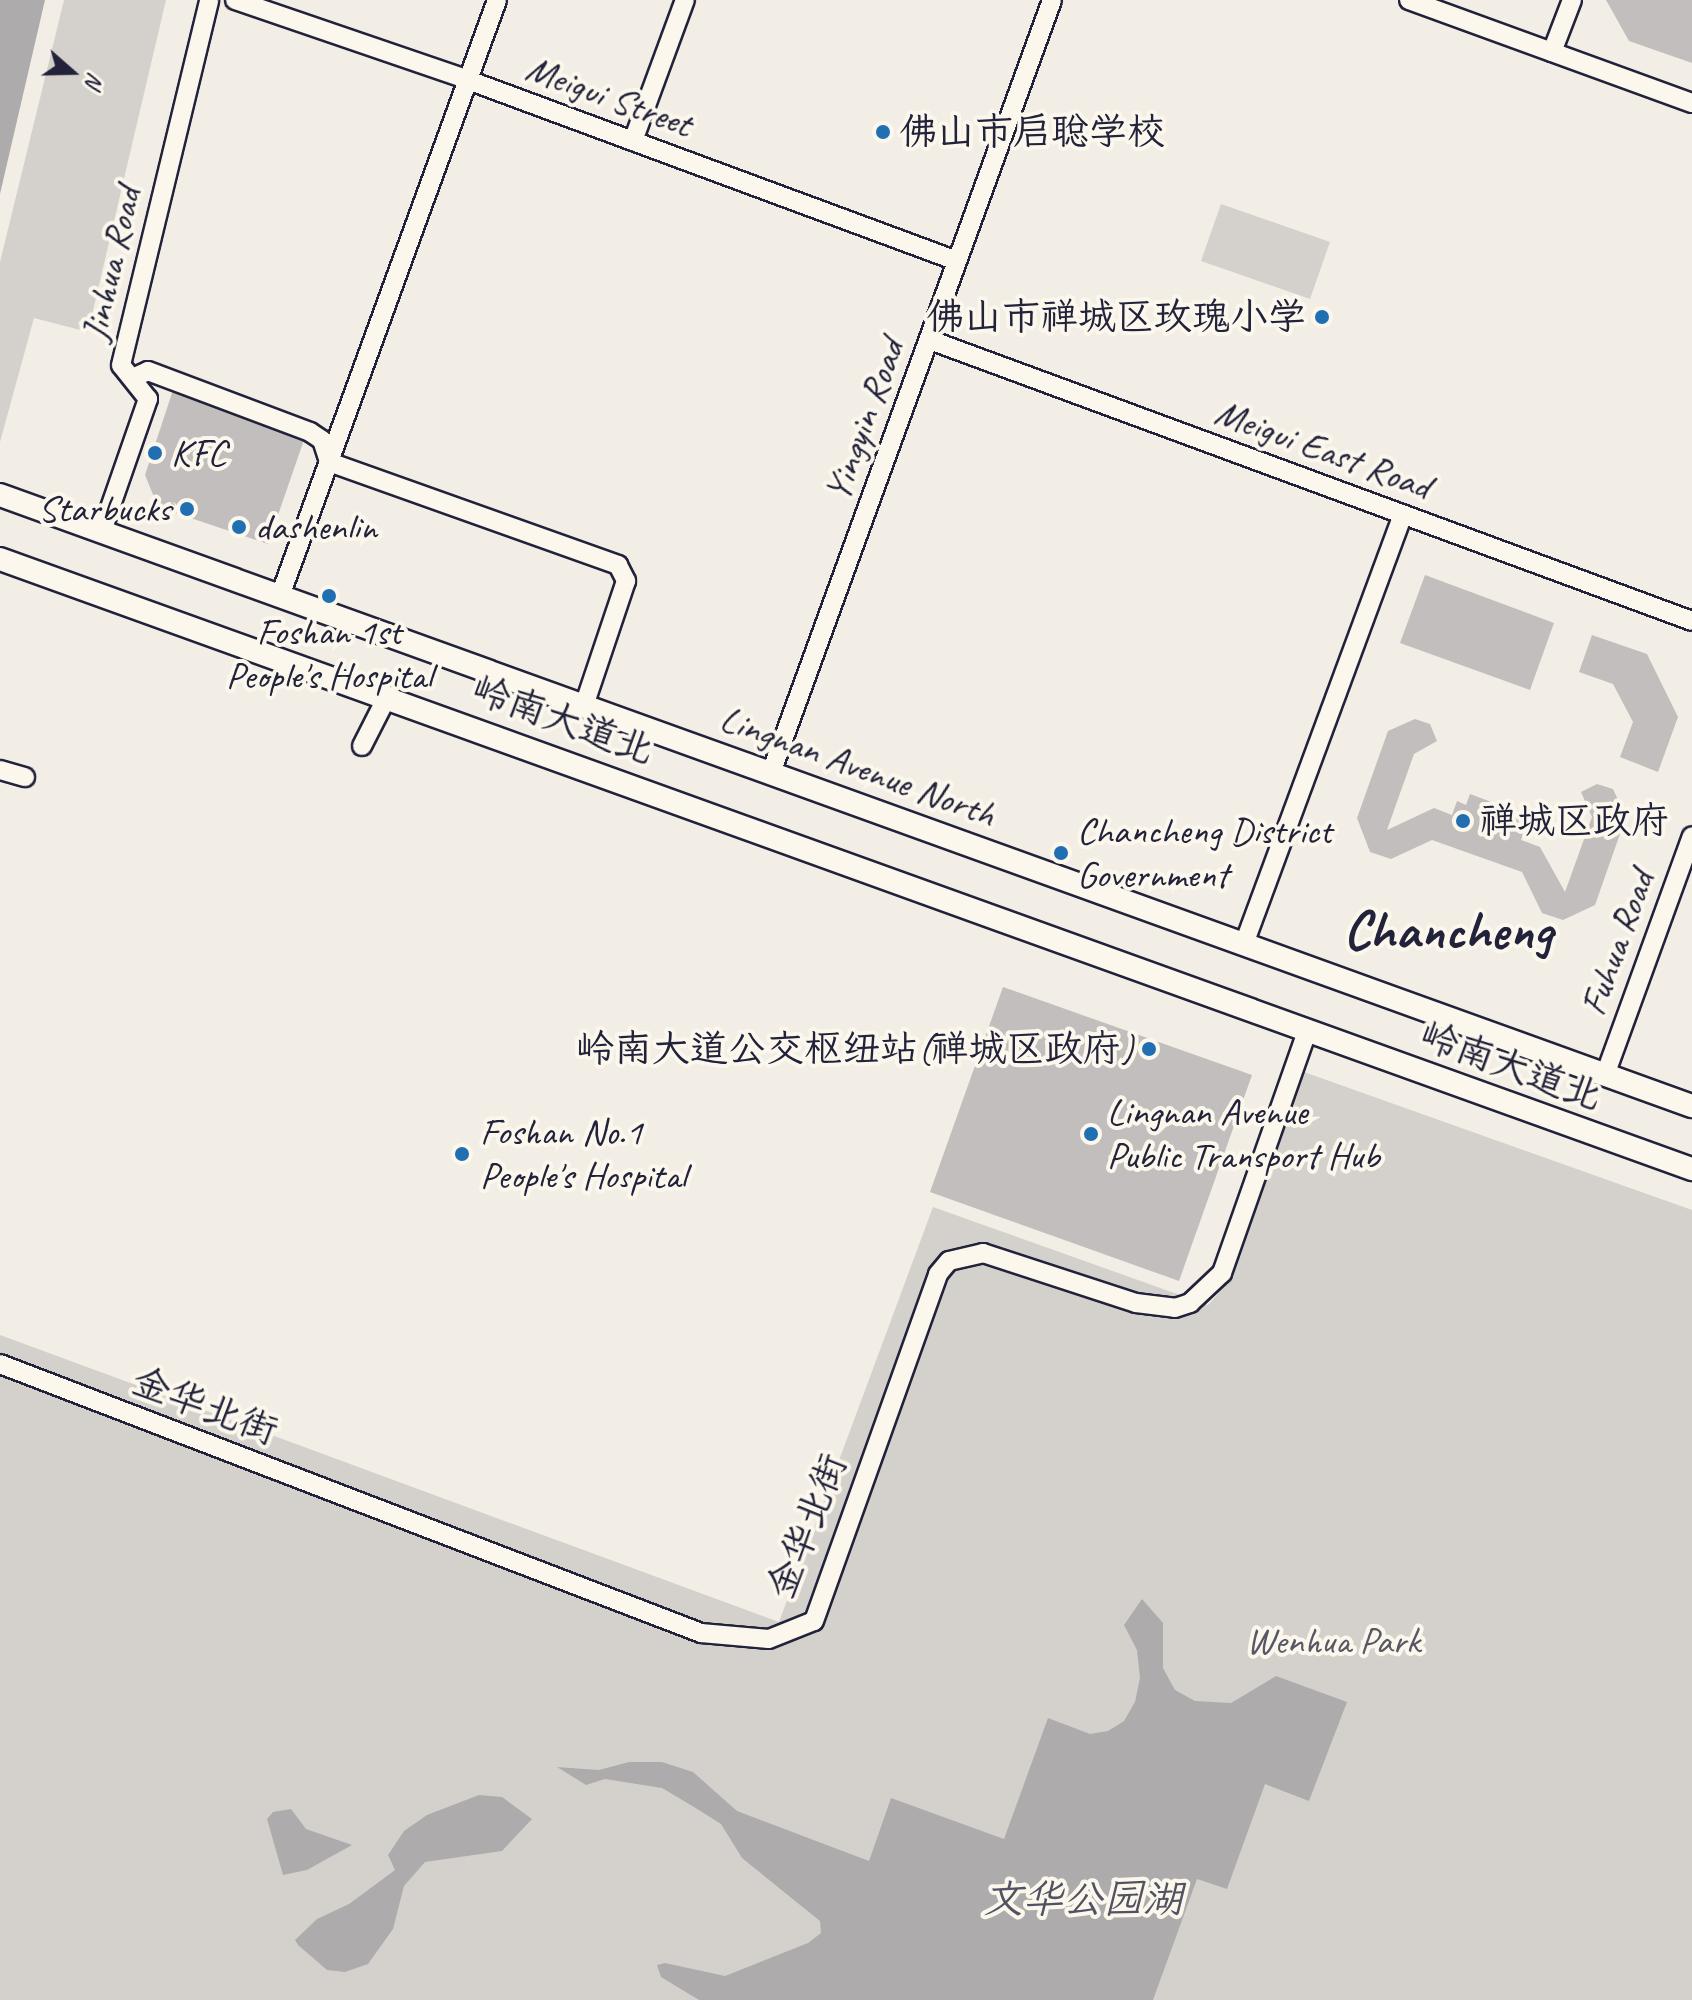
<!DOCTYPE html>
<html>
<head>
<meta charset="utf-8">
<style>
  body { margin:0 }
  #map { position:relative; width:1692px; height:2000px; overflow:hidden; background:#f2eee5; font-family:Caveat,"LXGW WenKai TC",sans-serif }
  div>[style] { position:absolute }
  .green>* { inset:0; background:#d4d1cc }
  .water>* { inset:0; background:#aeabad }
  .building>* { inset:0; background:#c2bebe }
  .roads { filter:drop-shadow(2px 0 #22223b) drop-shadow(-2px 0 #22223b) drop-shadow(0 2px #22223b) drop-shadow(0 -2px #22223b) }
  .minor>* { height:18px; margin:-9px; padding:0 9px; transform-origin:9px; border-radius:9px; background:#fbf7ec }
  .major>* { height:22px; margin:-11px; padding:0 11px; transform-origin:11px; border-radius:11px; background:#fbf7ec }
  .dots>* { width:22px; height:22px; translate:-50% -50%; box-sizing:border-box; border:4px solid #fbf7ec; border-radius:50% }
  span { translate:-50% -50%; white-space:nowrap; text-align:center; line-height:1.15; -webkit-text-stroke:8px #fbf7ec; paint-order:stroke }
  .street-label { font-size:38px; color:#22223b }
  .poi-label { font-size:38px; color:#22223b }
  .left { translate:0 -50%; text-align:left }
  .right { translate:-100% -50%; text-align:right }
  .park-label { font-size:38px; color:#575766 }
  .water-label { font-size:40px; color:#535263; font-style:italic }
  .town-label { font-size:54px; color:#22223b; font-weight:700 }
  .north { position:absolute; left:32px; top:32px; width:80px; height:80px; -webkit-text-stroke:6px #fbf7ec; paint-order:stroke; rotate:110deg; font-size:22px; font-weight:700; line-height:32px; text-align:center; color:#22223b }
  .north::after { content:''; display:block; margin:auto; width:28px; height:36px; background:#22223b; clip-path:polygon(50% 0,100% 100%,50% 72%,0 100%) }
</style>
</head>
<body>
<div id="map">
  <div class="green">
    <i style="clip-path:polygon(64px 0,166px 0,88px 332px,34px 318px,0 442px,0 262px)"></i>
    <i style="clip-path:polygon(1221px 204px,1330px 242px,1310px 299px,1201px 261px)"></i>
    <i style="clip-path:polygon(1304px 1072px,1692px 1210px,1692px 2000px,0 2000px,0 1335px,779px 1622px,933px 1207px,1208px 1305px,1225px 1286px)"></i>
  </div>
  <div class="water">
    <i style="clip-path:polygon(0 0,45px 0,0 194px)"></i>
    <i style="clip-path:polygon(1142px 1599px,1163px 1623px,1163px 1668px,1175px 1690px,1195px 1701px,1231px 1703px,1276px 1676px,1347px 1702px,1309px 1801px,1265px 1784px,1227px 1889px,1197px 1879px,1153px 2000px,699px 2000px,661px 1977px,657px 1965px,665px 1963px,725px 1976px,808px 1943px,821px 1933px,820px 1921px,742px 1858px,721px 1824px,694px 1807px,662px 1788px,605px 1779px,586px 1785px,557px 1767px,599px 1770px,629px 1762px,662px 1762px,693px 1772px,737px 1811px,869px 1861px,891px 1798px,1004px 1839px,1048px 1718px,1090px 1734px,1108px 1731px,1124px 1721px,1135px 1702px,1140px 1678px,1137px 1650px,1124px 1625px)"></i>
    <i style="clip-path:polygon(479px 1795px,502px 1797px,532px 1819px,502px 1851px,425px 1862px,404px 1886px,393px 1929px,368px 1964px,345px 1972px,327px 1970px,298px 1945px,295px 1940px,317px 1919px,349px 1904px,395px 1870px,388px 1855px,404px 1831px,427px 1815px)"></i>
    <i style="clip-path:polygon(291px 1809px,306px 1829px,352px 1845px,307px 1870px,283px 1875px,267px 1819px,273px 1812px)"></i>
  </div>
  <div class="building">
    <i style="clip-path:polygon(1606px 0,1692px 0,1692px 63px,1629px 41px)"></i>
    <i style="clip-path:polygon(173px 390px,305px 437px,268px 544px,158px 507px,145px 475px)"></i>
    <i style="clip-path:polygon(1425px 575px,1554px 623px,1530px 690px,1400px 643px)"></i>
    <i style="clip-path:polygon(1592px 635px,1647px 654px,1678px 717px,1658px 772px,1620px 757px,1633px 722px,1613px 684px,1579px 672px)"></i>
    <i style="clip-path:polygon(1415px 719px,1430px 724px,1437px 741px,1414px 754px,1387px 830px,1434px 808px,1452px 815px,1457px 801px,1466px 805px,1470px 794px,1521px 813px,1518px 823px,1526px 826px,1521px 840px,1540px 847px,1565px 892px,1592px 817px,1581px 792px,1597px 784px,1613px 789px,1626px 817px,1595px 905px,1563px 920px,1542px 913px,1522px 872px,1432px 840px,1391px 859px,1370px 852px,1357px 818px,1388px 731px)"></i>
    <i style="clip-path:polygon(1003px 987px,1252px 1075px,1179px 1281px,930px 1192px)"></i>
  </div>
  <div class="roads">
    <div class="minor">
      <i style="left:235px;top:0;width:246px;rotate:18.9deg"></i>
      <i style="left:468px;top:80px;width:521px;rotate:20.31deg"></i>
      <i style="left:1409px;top:0;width:301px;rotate:20deg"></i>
      <i style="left:1552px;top:52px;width:56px;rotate:-69deg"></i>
      <i style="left:633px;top:141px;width:150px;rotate:-69.8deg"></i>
      <i style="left:930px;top:340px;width:812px;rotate:20.24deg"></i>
      <i style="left:135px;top:377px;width:14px;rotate:-25deg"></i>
      <i style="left:148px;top:371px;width:173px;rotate:20.6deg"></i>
      <i style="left:310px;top:432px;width:14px;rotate:34deg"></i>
      <i style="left:322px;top:440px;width:23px;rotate:72deg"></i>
      <i style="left:329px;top:462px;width:307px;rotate:19.6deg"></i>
      <i style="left:618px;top:565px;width:18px;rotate:63deg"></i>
      <i style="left:626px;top:581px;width:132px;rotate:108.6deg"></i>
      <i style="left:102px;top:531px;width:140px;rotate:-70.8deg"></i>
      <i style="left:148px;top:399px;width:43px;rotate:-128.5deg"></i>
      <i style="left:121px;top:365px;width:375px;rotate:-76.4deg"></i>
      <i style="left:280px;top:596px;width:634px;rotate:-69.99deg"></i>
      <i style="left:362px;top:746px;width:57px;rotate:-63deg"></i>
      <i style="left:0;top:770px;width:26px;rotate:16deg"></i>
      <i style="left:771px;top:773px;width:822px;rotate:-70.02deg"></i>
      <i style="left:1244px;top:944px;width:458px;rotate:-69.7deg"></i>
      <i style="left:1605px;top:1075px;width:254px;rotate:-70deg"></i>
      <i style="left:0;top:1364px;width:751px;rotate:20.99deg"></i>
      <i style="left:701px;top:1633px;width:68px;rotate:5deg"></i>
      <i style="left:769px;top:1639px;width:48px;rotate:-21.8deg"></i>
      <i style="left:814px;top:1621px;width:368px;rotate:-70.3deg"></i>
      <i style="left:938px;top:1274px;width:17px;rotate:-50deg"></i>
      <i style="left:949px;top:1261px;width:35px;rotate:-13deg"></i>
      <i style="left:983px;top:1253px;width:161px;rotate:18.1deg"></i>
      <i style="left:1136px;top:1303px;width:39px;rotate:7deg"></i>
      <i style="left:1175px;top:1308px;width:16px;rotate:-18deg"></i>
      <i style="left:1190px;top:1303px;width:44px;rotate:-43.2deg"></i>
      <i style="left:1222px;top:1273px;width:256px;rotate:-70.6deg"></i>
    </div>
    <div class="major">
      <i style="left:0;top:495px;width:1799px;rotate:19.86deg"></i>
      <i style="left:0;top:559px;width:1799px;rotate:19.83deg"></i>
    </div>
  </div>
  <div class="dots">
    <i style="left:883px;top:132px;background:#1f6fb2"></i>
    <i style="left:1322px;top:317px;background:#1f6fb2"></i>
    <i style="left:155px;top:453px;background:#1f6fb2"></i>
    <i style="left:187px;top:509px;background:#1f6fb2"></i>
    <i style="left:239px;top:527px;background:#1f6fb2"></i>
    <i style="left:329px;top:596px;background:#1f6fb2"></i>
    <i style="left:1463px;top:821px;background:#1f6fb2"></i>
    <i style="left:1061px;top:853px;background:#1f6fb2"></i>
    <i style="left:1149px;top:1049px;background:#1f6fb2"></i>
    <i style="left:1091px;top:1134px;background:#1f6fb2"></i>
    <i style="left:462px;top:1154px;background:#1f6fb2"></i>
  </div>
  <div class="street-label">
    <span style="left:609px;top:96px;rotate:20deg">Meigui Street</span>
    <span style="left:111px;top:264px;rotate:-77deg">Jinhua Road</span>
    <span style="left:864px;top:420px;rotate:-70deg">Yingyin Road</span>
    <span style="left:1323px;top:449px;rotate:20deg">Meigui East Road</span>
    <span style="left:563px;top:720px;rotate:20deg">岭南大道北</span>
    <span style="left:858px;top:766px;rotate:20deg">Lingnan Avenue North</span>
    <span style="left:1617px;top:943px;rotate:-70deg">Fuhua Road</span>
    <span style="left:1511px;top:1066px;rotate:20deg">岭南大道北</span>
    <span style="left:205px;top:1406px;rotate:21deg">金华北街</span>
    <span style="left:807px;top:1526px;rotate:-68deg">金华北街</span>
  </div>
  <div class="poi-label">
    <span class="left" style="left:899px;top:132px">佛山市启聪学校</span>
    <span class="right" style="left:1306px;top:317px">佛山市禅城区玫瑰小学</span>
    <span class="left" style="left:171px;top:453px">KFC</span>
    <span class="right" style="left:171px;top:509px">Starbucks</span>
    <span class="left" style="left:255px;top:527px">dashenlin</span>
    <span style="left:329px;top:654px">Foshan 1st<br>People's Hospital</span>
    <span class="left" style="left:1479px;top:821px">禅城区政府</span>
    <span class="left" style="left:1077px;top:853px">Chancheng District<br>Government</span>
    <span class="right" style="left:1133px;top:1049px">岭南大道公交枢纽站(禅城区政府)</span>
    <span class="left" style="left:1107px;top:1134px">Lingnan Avenue<br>Public Transport Hub</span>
    <span class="left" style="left:480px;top:1154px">Foshan No.1<br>People's Hospital</span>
  </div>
  <div class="park-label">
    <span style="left:1333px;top:1641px">Wenhua Park</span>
  </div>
  <div class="water-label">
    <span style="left:1083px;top:1899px">文华公园湖</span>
  </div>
  <div class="town-label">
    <span style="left:1448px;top:930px">Chancheng</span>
  </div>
  <div class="north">N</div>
</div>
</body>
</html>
